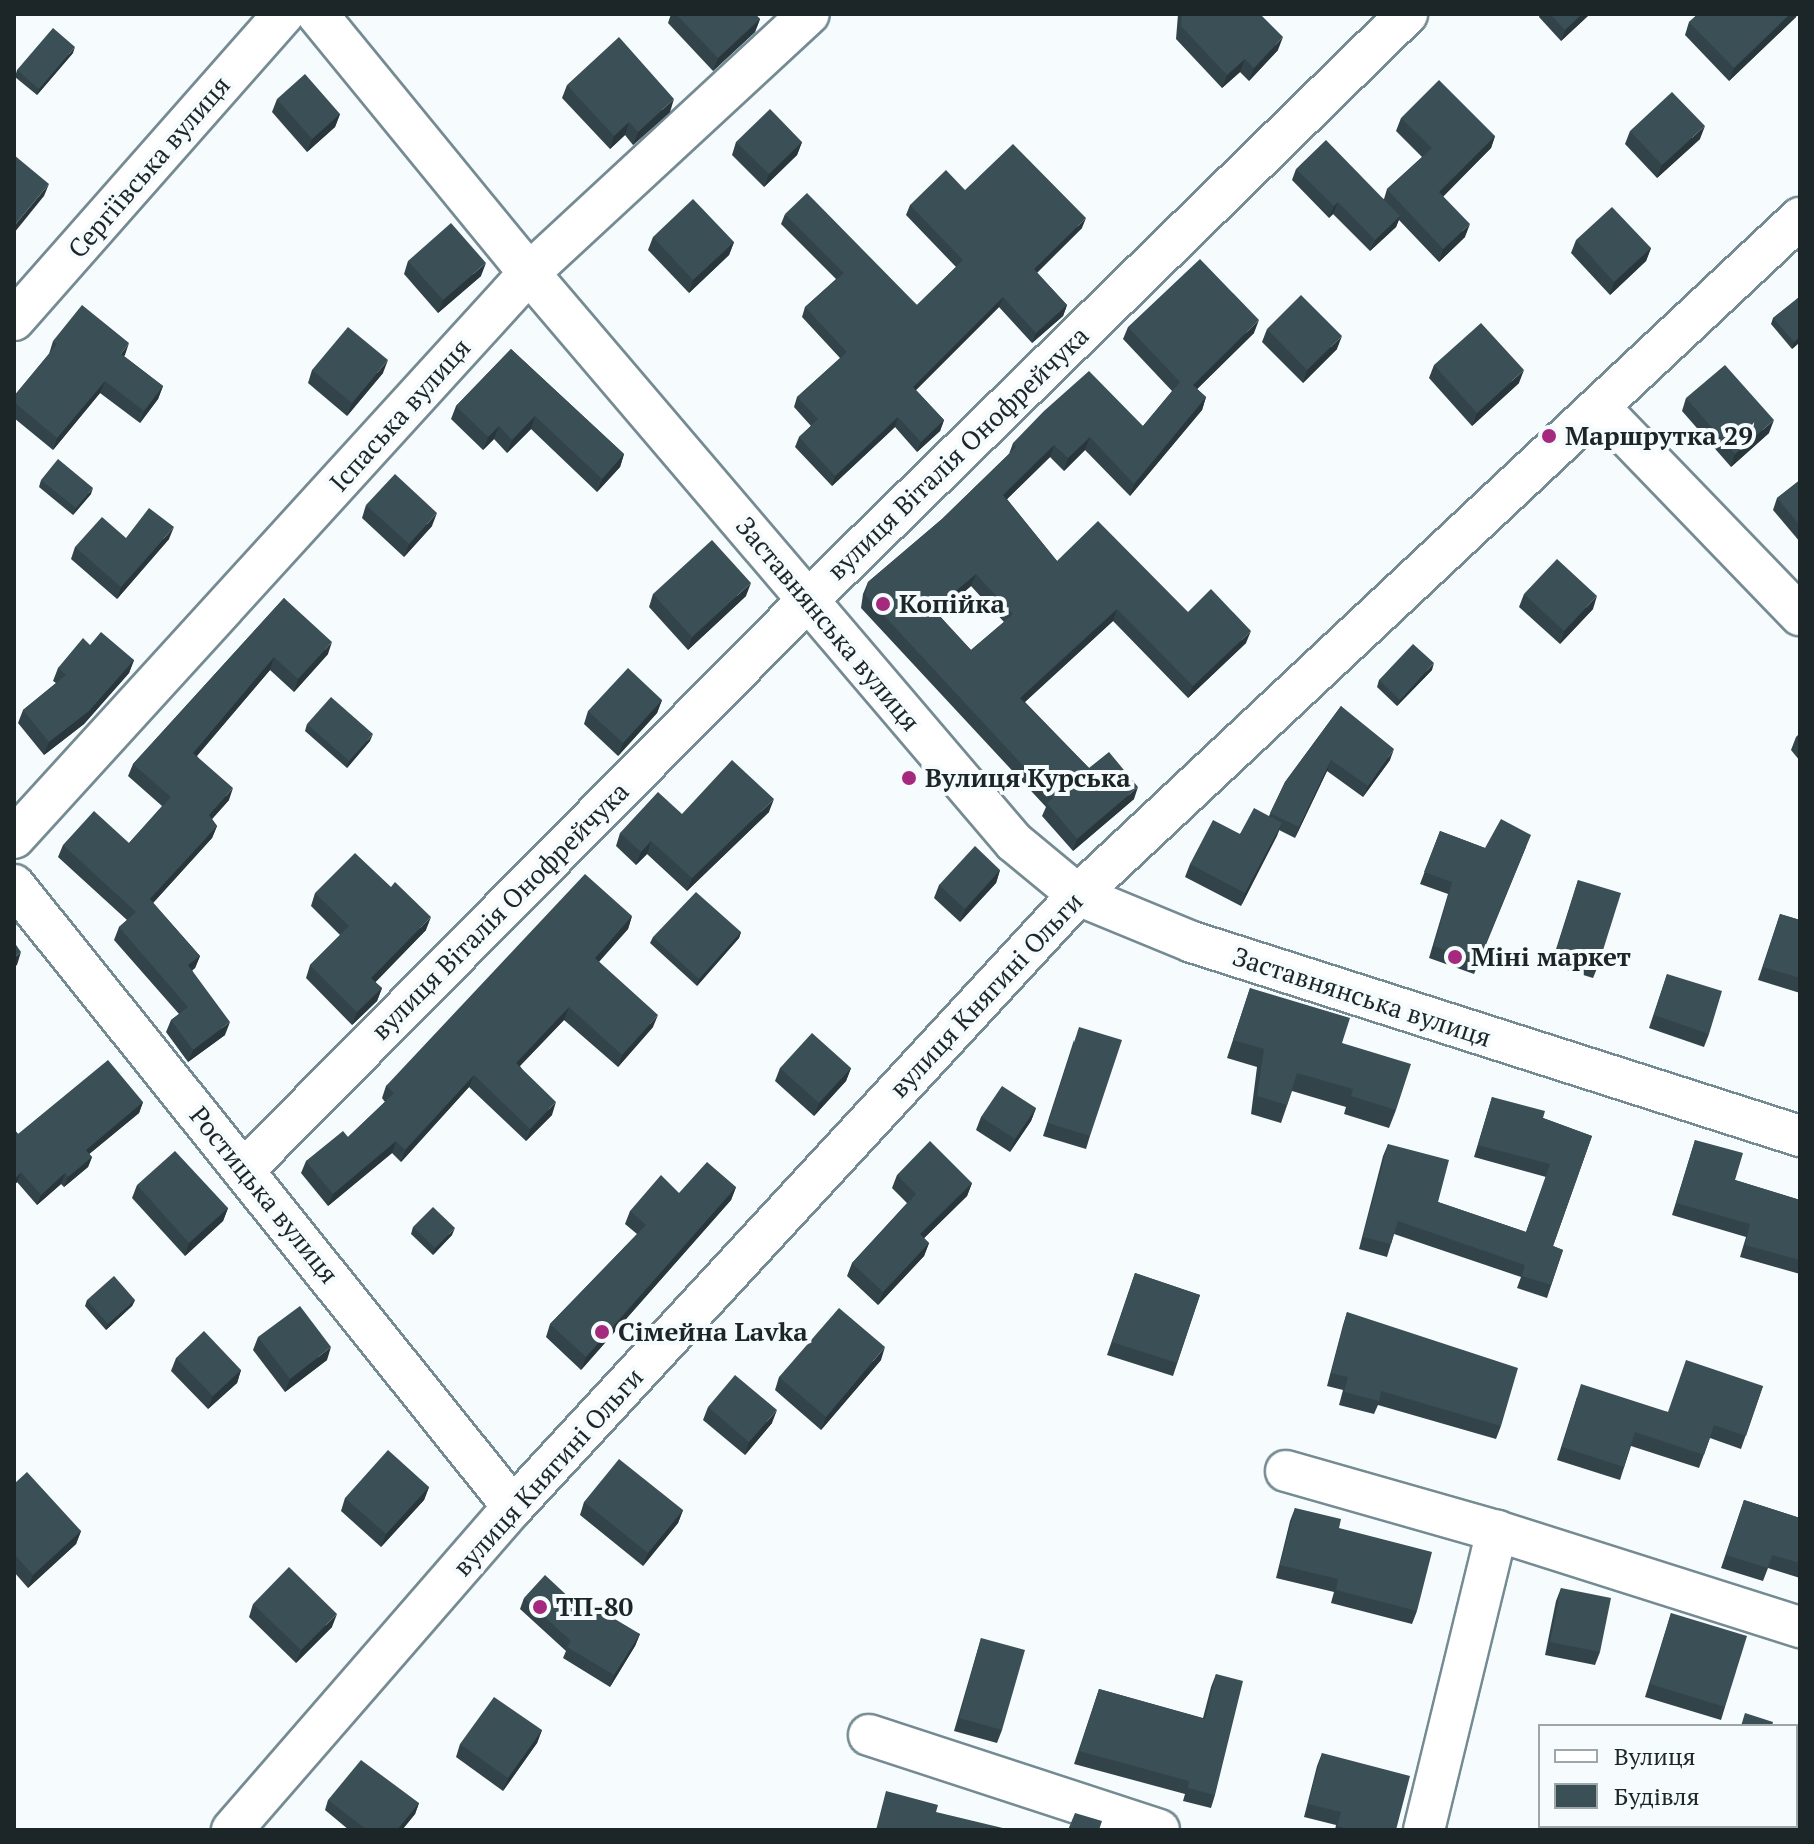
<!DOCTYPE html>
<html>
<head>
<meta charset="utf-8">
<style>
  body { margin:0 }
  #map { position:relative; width:1814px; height:1844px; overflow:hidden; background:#f6fbfd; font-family:"PT Serif",serif }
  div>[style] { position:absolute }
  .roads { filter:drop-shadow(2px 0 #758b93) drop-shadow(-2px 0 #758b93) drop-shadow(0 2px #758b93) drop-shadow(0 -2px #758b93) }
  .minor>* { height:40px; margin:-20px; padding:0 20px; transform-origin:20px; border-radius:20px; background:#fff }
  .wall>* { inset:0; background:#32444a }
  .shaded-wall>* { inset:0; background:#29373c }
  .building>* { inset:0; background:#3a4f56 }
  .dots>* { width:22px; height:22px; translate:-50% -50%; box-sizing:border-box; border:4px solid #f6fbfd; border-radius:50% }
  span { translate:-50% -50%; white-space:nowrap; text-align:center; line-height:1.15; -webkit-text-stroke:8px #f6fbfd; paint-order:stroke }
  .street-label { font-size:26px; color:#1c2629 }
  .poi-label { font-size:26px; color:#1c2629; font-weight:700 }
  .left { translate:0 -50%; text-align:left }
  .frame { position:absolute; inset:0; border:16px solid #1c2629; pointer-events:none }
  .legend { position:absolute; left:1538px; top:1724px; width:260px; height:104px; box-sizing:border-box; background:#f6fbfd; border:2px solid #9fa6a8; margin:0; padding:10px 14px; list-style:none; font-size:24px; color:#1c2629 }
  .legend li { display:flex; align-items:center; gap:16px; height:40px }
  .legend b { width:40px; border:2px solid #9fa6a8 }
</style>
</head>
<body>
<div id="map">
  <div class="roads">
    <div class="minor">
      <i style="left:317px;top:14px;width:335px;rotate:50.7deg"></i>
      <i style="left:529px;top:273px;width:748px;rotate:49.56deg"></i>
      <i style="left:1014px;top:842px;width:83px;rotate:39.6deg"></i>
      <i style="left:1078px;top:895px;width:123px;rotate:22.4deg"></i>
      <i style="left:1192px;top:942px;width:638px;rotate:17.7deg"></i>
      <i style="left:14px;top:320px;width:408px;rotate:-48.6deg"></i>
      <i style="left:1600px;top:408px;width:288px;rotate:46deg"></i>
      <i style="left:14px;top:838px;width:764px;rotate:-47.65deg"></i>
      <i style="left:529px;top:273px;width:381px;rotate:-42.8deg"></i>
      <i style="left:14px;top:885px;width:797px;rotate:51.26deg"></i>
      <i style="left:244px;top:1170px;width:802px;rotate:-45.3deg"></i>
      <i style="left:808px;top:600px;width:838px;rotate:-44.37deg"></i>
      <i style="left:1286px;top:1471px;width:219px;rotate:15.9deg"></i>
      <i style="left:1497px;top:1531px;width:318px;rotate:17.6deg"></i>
      <i style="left:869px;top:1735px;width:305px;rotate:18.1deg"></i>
      <i style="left:232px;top:1830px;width:428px;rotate:-49deg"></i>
      <i style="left:513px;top:1507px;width:833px;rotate:-47.29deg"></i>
      <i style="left:1078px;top:895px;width:990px;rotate:-43.16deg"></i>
      <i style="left:1424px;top:1830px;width:308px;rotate:-76.3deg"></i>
    </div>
  </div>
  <div class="wall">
    <i style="clip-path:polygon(671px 14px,755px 14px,760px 19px,755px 32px,713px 71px,668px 23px)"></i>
    <i style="clip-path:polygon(1178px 14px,1260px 14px,1278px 50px,1249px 81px,1240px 72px,1222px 88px,1176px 39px)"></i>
    <i style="clip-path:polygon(1540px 14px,1590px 14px,1561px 41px,1539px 17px)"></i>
    <i style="clip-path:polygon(1698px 14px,1797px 14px,1796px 17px,1729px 81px,1685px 35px,1689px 22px)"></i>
    <i style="clip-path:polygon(73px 53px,37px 95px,15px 77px,17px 70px)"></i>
    <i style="clip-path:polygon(567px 85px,670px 112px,633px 145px,625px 135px,610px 149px,562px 98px)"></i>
    <i style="clip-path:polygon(277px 99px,340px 114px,335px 127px,307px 152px,272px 112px)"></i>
    <i style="clip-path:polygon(1401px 118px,1495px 136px,1491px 148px,1443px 196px,1465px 237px,1439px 262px,1399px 220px,1396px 227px,1370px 251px,1333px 214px,1329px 218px,1292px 180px,1296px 169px,1384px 199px,1387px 189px,1422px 157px,1396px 131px)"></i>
    <i style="clip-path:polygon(1630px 131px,1700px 139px,1657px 178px,1625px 144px)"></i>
    <i style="clip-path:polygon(736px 142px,802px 142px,797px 155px,764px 187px,732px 155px)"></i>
    <i style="clip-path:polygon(965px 190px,1082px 228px,1037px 273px,1067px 305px,1063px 316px,1032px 343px,999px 307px,916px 390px,944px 420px,940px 431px,917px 452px,895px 427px,832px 486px,795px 447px,799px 437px,811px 426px,794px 407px,797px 397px,840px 358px,802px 317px,805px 307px,836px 279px,781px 224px,785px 214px,917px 305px,956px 267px,906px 215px,910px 205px)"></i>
    <i style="clip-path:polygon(653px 237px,734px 242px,729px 255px,689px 293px,648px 250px)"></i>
    <i style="clip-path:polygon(1576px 240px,1651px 248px,1646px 261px,1610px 295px,1571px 253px)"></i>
    <i style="clip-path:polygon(408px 261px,481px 276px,438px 313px,404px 274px)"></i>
    <i style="clip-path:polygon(1800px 297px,1800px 342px,1792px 349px,1771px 324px,1773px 318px)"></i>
    <i style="clip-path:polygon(evenodd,1128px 327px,1254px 333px,1197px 389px,1206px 397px,1202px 410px,1130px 496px,1085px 450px,1064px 471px,1050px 457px,1007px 499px,1057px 561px,1188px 612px,1246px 643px,1188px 698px,1113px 621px,1025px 702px,1089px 768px,1134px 799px,1073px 851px,1042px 816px,1046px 807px,861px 608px,863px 594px,868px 582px,942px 519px,1009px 454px,1013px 443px,1143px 426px,1172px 391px,1123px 339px,1128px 327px,971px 586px,1004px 622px,971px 650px,938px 614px,971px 586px)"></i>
    <i style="clip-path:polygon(1267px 329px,1337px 349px,1303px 383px,1262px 342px)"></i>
    <i style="clip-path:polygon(53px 341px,124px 356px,163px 386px,158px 399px,140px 423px,100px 393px,53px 450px,14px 418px,14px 396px,49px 354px)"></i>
    <i style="clip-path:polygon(511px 349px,624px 454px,620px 467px,597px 492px,531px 429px,507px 453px,494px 439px,483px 450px,451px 419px,456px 406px)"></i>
    <i style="clip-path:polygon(1434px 365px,1519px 383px,1472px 426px,1429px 378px)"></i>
    <i style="clip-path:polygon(312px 370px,383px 373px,347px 416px,308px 383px)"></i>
    <i style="clip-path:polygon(1686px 398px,1769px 433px,1731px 467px,1682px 411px)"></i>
    <i style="clip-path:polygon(41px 480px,91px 494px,73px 515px,39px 487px)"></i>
    <i style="clip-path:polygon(1800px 480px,1800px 542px,1773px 510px,1777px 498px)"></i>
    <i style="clip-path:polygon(366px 505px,432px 526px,404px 557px,362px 518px)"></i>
    <i style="clip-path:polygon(126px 538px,169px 539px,117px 599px,71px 559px,75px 547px)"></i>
    <i style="clip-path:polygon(653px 594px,746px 596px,688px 650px,649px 607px)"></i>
    <i style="clip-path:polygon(1524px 594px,1593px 609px,1560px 644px,1519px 607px)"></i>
    <i style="clip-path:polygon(284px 598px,328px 654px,294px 692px,270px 670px,197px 756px,229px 800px,212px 819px,217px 826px,212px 838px,153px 903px,200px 956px,195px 968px,192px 970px,225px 1035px,188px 1062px,166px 1032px,171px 1020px,179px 1014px,114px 940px,119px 927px,127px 920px,58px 857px,63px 845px,129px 843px,162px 806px,128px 776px,133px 764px)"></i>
    <i style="clip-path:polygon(90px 645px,134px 660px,129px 673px,84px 724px,44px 755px,18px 723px,23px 710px,56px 683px,53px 681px,58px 668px)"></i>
    <i style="clip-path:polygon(1432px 670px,1397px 706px,1377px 687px,1379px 680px)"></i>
    <i style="clip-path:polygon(662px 700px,657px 713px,618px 756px,584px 724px,588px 711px)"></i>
    <i style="clip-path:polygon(1341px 706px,1390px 760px,1363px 797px,1327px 771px,1295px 838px,1279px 830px,1241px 906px,1185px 877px,1190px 864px,1269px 816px,1285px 782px)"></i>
    <i style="clip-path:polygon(307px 724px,370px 741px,347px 768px,305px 731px)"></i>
    <i style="clip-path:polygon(1800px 733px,1800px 761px,1791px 750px,1796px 737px)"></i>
    <i style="clip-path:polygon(769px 812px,687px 891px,647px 854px,636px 865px,616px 846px,620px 833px,682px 814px)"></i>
    <i style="clip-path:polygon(1440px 831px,1485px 848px,1526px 847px,1474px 974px,1429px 958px,1448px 894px,1420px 884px)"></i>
    <i style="clip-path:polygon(1000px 870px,996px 883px,960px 922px,934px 898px,939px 885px)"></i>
    <i style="clip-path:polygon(1578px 880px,1598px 966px,1593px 978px,1551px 965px)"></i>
    <i style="clip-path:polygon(315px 893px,426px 930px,375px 982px,382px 988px,377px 1001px,352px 1025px,306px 978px,310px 965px,340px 935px,311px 906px)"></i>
    <i style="clip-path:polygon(1780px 914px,1800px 920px,1800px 993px,1758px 980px)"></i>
    <i style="clip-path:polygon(632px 916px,628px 929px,599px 962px,653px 1027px,618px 1067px,564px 1020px,520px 1066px,552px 1115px,526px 1141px,469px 1087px,401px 1162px,392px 1153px,328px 1206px,301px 1173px,306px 1161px,348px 1137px,385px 1102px,382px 1098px,386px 1086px)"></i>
    <i style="clip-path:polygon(741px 932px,739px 938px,697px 986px,650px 943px,653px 937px)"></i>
    <i style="clip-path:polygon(1667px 974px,1709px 1034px,1704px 1047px,1649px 1028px)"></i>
    <i style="clip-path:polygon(1250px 988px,1342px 1043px,1396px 1110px,1389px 1128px,1344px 1114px,1346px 1107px,1292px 1091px,1281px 1123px,1251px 1114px,1257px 1067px,1227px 1058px)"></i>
    <i style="clip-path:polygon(1074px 1040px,1090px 1136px,1086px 1149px,1043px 1136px)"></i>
    <i style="clip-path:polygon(780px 1068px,851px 1068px,846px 1081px,814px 1116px,775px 1081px)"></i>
    <i style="clip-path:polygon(1492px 1097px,1543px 1118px,1592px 1136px,1553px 1246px,1563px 1250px,1547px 1298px,1517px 1288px,1521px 1277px,1394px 1234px,1387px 1257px,1359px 1249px,1383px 1156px,1388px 1144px,1438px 1202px,1526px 1232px,1546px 1177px,1474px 1157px)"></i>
    <i style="clip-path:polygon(143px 1102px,139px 1113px,89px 1154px,92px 1157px,88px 1167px,64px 1187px,61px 1184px,37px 1205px,17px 1182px,14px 1186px,14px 1129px,18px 1134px)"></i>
    <i style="clip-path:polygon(1036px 1108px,1031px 1121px,1010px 1152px,976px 1130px,981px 1117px)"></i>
    <i style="clip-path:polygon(1695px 1140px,1735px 1180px,1800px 1200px,1800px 1274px,1740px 1257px,1746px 1237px,1672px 1215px)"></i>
    <i style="clip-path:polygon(897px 1175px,972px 1183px,967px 1196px,924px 1238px,929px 1243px,924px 1256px,878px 1305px,847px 1276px,852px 1263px,907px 1203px,892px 1188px)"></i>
    <i style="clip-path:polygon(137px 1185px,228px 1208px,223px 1221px,185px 1256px,132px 1198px)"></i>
    <i style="clip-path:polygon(736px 1187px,731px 1200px,581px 1370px,546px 1337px,550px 1324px,637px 1234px,625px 1224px,630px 1211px,679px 1193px)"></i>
    <i style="clip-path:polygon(413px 1227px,452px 1235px,433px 1255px,411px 1234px)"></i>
    <i style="clip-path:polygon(1135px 1273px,1200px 1295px,1173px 1376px,1107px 1355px)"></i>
    <i style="clip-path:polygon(87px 1300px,135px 1300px,132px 1306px,106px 1330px,85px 1306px)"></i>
    <i style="clip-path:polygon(1347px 1312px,1501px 1426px,1496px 1439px,1378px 1405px,1374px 1414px,1339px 1405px,1343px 1390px,1327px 1386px,1343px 1325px)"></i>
    <i style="clip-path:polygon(258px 1337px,327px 1360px,285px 1392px,253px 1350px)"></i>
    <i style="clip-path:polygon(176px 1358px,241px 1370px,237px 1383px,208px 1409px,171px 1371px)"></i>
    <i style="clip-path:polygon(881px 1360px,821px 1430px,775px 1390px,779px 1377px)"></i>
    <i style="clip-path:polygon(1763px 1386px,1741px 1449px,1710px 1438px,1699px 1468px,1631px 1446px,1620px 1480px,1557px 1460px,1577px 1397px,1668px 1412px)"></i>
    <i style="clip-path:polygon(708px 1407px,772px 1423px,745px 1455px,703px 1420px)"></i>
    <i style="clip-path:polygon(14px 1484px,81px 1531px,76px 1544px,28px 1588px,14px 1572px)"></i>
    <i style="clip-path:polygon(429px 1487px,424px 1500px,381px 1547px,341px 1511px,345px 1498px)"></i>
    <i style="clip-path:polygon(1744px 1500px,1800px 1518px,1800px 1578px,1768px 1568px,1763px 1581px,1721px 1568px)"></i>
    <i style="clip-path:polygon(584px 1502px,683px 1510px,678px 1523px,643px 1566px,580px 1515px)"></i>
    <i style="clip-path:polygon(1295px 1508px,1417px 1611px,1412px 1624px,1331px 1603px,1334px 1592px,1276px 1578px,1290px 1521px)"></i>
    <i style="clip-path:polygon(1561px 1588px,1600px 1652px,1595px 1665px,1545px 1655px,1556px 1601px)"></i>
    <i style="clip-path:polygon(524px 1598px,587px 1614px,640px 1634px,635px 1646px,610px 1687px,563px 1658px,566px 1651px,520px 1609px)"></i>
    <i style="clip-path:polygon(253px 1604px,332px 1627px,296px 1663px,249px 1617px)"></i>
    <i style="clip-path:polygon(1671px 1613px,1725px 1707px,1721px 1720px,1645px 1697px)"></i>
    <i style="clip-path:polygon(981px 1638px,1002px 1730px,997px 1743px,954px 1731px)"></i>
    <i style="clip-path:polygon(1216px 1674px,1215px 1795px,1211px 1808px,1183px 1801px,1185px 1794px,1074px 1764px,1099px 1689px,1203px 1718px,1211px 1687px)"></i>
    <i style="clip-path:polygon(1800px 1720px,1800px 1752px,1796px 1750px,1796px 1732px)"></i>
    <i style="clip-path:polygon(542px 1730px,537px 1743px,503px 1791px,456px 1757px,460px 1744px)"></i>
    <i style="clip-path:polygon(1322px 1753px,1396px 1830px,1335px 1830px,1336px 1825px,1304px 1817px,1317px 1766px)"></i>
    <i style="clip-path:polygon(328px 1800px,419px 1803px,415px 1814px,402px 1830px,349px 1830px,325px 1810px)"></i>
  </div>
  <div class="shaded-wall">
    <i style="clip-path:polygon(1582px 14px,1590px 14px,1561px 41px,1565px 30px)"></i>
    <i style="clip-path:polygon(1790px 14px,1797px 14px,1796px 17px,1729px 81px,1734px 68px)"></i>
    <i style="clip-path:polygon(760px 19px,755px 32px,713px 71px,718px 58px)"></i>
    <i style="clip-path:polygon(1283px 37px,1278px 50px,1249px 81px,1254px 68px)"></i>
    <i style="clip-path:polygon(75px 47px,73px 53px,37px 95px,39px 89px)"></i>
    <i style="clip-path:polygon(1245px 59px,1240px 72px,1222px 88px,1227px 75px)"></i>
    <i style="clip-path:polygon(674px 99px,670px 112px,633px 145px,638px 132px)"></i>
    <i style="clip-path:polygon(340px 114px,335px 127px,307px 152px,312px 139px)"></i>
    <i style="clip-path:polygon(629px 122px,625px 135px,610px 149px,614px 136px)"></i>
    <i style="clip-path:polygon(1705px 126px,1700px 139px,1657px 178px,1662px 165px)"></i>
    <i style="clip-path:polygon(1495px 136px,1491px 148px,1435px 205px,1439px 192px)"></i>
    <i style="clip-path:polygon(802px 142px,797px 155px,764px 187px,769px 174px)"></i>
    <i style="clip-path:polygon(49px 184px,44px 196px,14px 233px,14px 226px)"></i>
    <i style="clip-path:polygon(1338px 202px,1333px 214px,1329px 218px,1334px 206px)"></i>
    <i style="clip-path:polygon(1400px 216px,1396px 227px,1370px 251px,1375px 240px)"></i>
    <i style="clip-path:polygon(1086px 218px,1082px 228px,1030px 279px,1034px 269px)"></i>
    <i style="clip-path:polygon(1470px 224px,1465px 237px,1439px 262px,1443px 249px)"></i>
    <i style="clip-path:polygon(734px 242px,729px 255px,689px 293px,693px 280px)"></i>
    <i style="clip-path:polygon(1651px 248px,1646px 261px,1610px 295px,1614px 282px)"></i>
    <i style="clip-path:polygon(486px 263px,481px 276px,438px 313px,443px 300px)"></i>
    <i style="clip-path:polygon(1003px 297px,999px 307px,909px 397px,913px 387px)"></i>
    <i style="clip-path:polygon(1067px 305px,1063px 316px,1032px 343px,1036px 333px)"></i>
    <i style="clip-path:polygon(1259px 320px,1254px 333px,1189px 397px,1193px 385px)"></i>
    <i style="clip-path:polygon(1342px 336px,1337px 349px,1303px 383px,1307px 370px)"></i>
    <i style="clip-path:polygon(1800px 337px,1800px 342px,1792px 349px,1794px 342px)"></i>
    <i style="clip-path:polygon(129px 343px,125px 355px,116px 366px,121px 354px)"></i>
    <i style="clip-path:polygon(388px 360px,383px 373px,347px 416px,352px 403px)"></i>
    <i style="clip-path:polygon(1524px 370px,1519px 383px,1472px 426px,1477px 413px)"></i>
    <i style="clip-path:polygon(105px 381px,100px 393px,53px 450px,57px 438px)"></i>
    <i style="clip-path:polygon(163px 386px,158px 399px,140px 423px,144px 411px)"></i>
    <i style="clip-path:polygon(1206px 397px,1202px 410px,1130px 496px,1134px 484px)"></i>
    <i style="clip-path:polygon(535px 416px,531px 429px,507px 453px,512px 440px)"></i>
    <i style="clip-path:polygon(898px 417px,895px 427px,832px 486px,835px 476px)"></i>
    <i style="clip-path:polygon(944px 420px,940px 431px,917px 452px,921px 442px)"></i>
    <i style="clip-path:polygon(1774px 420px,1769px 433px,1731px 467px,1735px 454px)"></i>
    <i style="clip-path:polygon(499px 426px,494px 439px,483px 450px,488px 437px)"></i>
    <i style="clip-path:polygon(1090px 437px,1085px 450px,1064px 471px,1068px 458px)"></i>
    <i style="clip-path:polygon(1054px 445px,1050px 457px,999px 507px,1003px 495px)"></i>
    <i style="clip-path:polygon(624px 454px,620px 467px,597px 492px,602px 479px)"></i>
    <i style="clip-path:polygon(93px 488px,91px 494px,73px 515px,76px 508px)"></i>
    <i style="clip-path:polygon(437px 513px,432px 526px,404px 557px,409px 544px)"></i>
    <i style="clip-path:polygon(174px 527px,169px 539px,117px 599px,121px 587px)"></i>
    <i style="clip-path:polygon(976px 574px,971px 586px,929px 622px,933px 610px)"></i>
    <i style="clip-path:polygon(751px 583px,746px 596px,688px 650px,692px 637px)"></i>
    <i style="clip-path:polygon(1597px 596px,1593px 609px,1560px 644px,1564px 631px)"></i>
    <i style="clip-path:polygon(1117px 609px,1113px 621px,1016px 710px,1020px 698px)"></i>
    <i style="clip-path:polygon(1251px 631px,1246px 643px,1188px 698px,1193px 686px)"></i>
    <i style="clip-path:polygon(332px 642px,328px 654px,294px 692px,298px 679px)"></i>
    <i style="clip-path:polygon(274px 657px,270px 670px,189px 765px,193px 753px)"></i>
    <i style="clip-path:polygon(134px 660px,129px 673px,84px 724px,44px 755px,49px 742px)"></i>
    <i style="clip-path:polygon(1434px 663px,1432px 670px,1397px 706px,1400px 700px)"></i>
    <i style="clip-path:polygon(662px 700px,657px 713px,618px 756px,623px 743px)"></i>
    <i style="clip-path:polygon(373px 734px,370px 741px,347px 768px,349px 761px)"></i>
    <i style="clip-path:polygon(1394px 749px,1390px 760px,1363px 797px,1368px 786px)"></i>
    <i style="clip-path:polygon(1331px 760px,1327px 771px,1295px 838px,1299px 827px)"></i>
    <i style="clip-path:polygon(1138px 787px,1134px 799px,1073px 851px,1077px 839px)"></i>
    <i style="clip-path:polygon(233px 788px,229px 800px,204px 828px,209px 815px)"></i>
    <i style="clip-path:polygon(774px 799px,769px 812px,687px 891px,692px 878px)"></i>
    <i style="clip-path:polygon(1282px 823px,1277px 836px,1241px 906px,1245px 893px)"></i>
    <i style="clip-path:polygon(217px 826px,212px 838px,142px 915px,147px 902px)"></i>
    <i style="clip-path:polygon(651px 841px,647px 854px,636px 865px,641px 852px)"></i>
    <i style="clip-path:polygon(1000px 870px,996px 883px,960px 922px,965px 909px)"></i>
    <i style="clip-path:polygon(632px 916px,628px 929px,590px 971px,595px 958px)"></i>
    <i style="clip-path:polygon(431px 917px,426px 930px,367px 991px,371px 978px)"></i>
    <i style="clip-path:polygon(741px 932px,739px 938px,697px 986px,699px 979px)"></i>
    <i style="clip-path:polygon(21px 952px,17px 965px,14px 967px,14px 958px)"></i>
    <i style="clip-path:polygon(200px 956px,195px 968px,184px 978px,188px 965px)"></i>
    <i style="clip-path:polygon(382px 988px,377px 1001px,352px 1025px,357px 1012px)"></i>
    <i style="clip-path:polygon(569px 1007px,564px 1020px,511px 1075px,516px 1063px)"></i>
    <i style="clip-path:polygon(658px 1015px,653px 1027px,618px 1067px,622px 1055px)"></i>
    <i style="clip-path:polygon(230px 1022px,225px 1035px,188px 1062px,193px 1050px)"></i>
    <i style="clip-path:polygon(851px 1068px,846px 1081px,814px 1116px,819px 1103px)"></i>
    <i style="clip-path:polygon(474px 1075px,469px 1087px,401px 1162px,405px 1150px)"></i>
    <i style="clip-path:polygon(143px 1102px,139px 1113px,82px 1160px,86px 1150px)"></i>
    <i style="clip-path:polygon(556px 1102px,552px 1115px,526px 1141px,530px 1129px)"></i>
    <i style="clip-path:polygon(1036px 1108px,1031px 1121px,1010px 1152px,1015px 1139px)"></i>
    <i style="clip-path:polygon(396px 1141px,392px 1153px,328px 1206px,333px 1194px)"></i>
    <i style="clip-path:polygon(92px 1157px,88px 1167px,64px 1187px,68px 1177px)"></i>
    <i style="clip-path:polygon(21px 1172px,17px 1182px,14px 1186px,14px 1180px)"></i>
    <i style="clip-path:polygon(65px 1173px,61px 1184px,37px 1205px,41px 1195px)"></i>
    <i style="clip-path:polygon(972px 1183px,967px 1196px,915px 1247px,920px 1234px)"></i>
    <i style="clip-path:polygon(736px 1187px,731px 1200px,581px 1370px,586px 1357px)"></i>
    <i style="clip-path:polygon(228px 1208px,223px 1221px,185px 1256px,189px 1243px)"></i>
    <i style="clip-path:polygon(455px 1228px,452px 1235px,433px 1255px,435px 1248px)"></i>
    <i style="clip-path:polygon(929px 1243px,924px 1256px,878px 1305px,883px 1292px)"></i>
    <i style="clip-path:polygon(135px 1300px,132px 1306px,106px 1330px,108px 1324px)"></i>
    <i style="clip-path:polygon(331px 1347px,327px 1360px,285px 1392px,290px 1379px)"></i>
    <i style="clip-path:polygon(885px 1347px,881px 1360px,821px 1430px,826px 1417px)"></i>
    <i style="clip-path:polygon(241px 1370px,237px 1383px,208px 1409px,213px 1396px)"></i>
    <i style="clip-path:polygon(777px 1410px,772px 1423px,745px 1455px,749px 1442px)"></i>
    <i style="clip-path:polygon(429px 1487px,424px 1500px,381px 1547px,386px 1534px)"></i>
    <i style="clip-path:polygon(683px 1510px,678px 1523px,643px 1566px,648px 1553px)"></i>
    <i style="clip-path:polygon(81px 1531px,76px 1544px,28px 1588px,33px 1575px)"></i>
    <i style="clip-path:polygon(337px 1614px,332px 1627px,296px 1663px,301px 1650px)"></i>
    <i style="clip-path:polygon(640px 1634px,635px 1646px,610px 1687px,614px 1675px)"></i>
    <i style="clip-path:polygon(542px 1730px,537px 1743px,503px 1791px,508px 1778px)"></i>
    <i style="clip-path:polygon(419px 1803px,415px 1814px,402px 1830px,397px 1830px)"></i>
  </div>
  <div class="building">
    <i style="clip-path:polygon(676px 14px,755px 14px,760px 19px,718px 58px)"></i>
    <i style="clip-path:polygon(1182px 14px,1260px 14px,1283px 37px,1254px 68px,1245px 59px,1227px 75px,1181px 26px)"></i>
    <i style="clip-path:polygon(1550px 14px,1582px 14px,1565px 30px)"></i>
    <i style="clip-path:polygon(1698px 14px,1790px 14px,1734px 68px,1689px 22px)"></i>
    <i style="clip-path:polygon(53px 28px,75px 47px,39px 89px,17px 70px)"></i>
    <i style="clip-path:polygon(619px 37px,674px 99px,638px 132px,629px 122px,614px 136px,567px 85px)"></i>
    <i style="clip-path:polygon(305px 74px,340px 114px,312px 139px,277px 99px)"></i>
    <i style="clip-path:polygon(1439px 80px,1495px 136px,1439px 192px,1470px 224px,1443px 249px,1387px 189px,1432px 148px,1401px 118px)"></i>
    <i style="clip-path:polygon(1672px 92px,1705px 126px,1662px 165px,1630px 131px)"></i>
    <i style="clip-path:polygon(770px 109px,802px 142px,769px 174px,736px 142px)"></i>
    <i style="clip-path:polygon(1326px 140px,1400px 216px,1375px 240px,1338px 202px,1334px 206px,1296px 169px)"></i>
    <i style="clip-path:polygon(1013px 144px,1086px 218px,1034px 269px,1067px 305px,1036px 333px,1003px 297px,913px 387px,944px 420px,921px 442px,898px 417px,835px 476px,799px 437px,818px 419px,797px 397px,847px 352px,805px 307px,844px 273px,785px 214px,807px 193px,917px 305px,963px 260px,910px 205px,946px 170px,965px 190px)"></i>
    <i style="clip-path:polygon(14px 155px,49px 184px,14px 226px)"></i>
    <i style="clip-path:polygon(693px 199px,734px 242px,693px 280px,653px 237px)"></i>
    <i style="clip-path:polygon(1612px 207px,1651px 248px,1614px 282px,1576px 240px)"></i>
    <i style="clip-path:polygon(451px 223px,486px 263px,443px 300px,408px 261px)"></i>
    <i style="clip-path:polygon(evenodd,1200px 259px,1259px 320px,1193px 385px,1206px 397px,1134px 484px,1090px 437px,1068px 458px,1054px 445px,1003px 495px,1057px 561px,1098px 521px,1188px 612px,1211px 589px,1251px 631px,1193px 686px,1117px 609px,1020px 698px,1089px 768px,1109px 752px,1138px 787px,1077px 839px,1047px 803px,1053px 798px,865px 595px,868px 582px,942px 519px,1016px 447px,1013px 443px,1044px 411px,1089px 371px,1143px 426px,1180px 382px,1128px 327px,1200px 259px,976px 574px,1013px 614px,971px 650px,933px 610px,976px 574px)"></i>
    <i style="clip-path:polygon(1301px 295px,1342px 336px,1307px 370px,1267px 329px)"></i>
    <i style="clip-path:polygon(1799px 297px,1800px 337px,1794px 342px,1773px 318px)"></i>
    <i style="clip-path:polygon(82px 305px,129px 343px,121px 354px,163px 386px,144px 411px,105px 381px,57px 438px,14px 402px,14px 396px,57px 344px,53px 341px)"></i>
    <i style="clip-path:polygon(1481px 323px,1524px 370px,1477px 413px,1434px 365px)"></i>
    <i style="clip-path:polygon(348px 327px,388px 360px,352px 403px,312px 370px)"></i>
    <i style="clip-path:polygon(511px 349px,624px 454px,602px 479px,535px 416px,512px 440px,499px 426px,488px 437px,456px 406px)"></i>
    <i style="clip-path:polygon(1725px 365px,1774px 420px,1735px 454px,1686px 398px)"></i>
    <i style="clip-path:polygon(58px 459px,93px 488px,76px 508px,41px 480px)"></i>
    <i style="clip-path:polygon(395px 474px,437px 513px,409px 544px,366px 505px)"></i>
    <i style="clip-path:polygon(1800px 480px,1800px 525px,1777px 498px)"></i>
    <i style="clip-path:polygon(149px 508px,174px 527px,121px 587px,75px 547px,102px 517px,126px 538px)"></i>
    <i style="clip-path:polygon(712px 540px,751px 583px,692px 637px,653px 594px)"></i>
    <i style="clip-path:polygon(1557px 559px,1597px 596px,1564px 631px,1524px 594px)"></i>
    <i style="clip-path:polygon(284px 598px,332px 642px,298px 679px,274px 657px,193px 753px,233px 788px,209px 815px,217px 826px,147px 902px,150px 899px,200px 956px,188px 965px,230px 1022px,193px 1050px,171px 1020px,188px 1007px,119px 927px,136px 912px,63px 845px,94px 811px,129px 843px,171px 797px,133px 764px)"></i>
    <i style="clip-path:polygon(101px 632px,134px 660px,89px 711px,49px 742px,23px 710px,66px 675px,58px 668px,83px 638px,90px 645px)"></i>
    <i style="clip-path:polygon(1413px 644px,1434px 663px,1400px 700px,1379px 680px)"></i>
    <i style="clip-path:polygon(628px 668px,662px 700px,623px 743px,588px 711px)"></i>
    <i style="clip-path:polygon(331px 697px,373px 734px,349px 761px,307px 724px)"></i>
    <i style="clip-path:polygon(1341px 706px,1394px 749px,1368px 786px,1331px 760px,1299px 827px,1270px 813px,1285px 782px)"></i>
    <i style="clip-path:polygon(732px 760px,774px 799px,692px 878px,651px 841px,641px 852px,620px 833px,658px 792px,682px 814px)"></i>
    <i style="clip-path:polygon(1254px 808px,1282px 823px,1245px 893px,1190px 864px,1213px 820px,1240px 834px)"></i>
    <i style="clip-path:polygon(1501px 819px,1531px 835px,1478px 962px,1434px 946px,1452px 882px,1424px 872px,1440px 831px,1485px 848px)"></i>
    <i style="clip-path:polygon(975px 846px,1000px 870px,965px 909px,939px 885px)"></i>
    <i style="clip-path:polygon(355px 853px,391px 887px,395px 882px,431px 917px,371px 978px,382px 988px,357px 1012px,310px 965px,349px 926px,315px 893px)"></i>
    <i style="clip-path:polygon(585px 874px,632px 916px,595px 958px,658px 1015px,622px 1055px,569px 1007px,516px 1063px,556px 1102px,530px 1129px,474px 1075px,405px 1150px,396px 1141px,333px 1194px,306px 1161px,343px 1131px,348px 1137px,394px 1093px,386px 1086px)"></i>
    <i style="clip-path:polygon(1578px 880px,1621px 893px,1598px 966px,1556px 952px)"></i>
    <i style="clip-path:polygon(696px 892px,741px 932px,699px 979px,653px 937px)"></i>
    <i style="clip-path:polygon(1780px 914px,1800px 920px,1800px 978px,1763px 967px)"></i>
    <i style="clip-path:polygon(14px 942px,21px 952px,14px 958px)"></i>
    <i style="clip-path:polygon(1667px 974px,1722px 991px,1709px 1034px,1654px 1015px)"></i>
    <i style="clip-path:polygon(1250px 988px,1350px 1018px,1342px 1043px,1411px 1064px,1396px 1110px,1351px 1096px,1353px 1089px,1297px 1073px,1287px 1105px,1257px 1096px,1264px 1049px,1233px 1040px)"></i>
    <i style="clip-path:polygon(1079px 1027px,1122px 1040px,1090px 1136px,1048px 1123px)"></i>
    <i style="clip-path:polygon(812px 1033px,851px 1068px,819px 1103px,780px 1068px)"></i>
    <i style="clip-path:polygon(108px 1060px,143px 1102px,86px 1150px,92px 1157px,68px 1177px,65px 1173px,41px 1195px,21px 1172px,14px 1180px,14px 1129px,18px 1134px)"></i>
    <i style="clip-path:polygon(1002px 1086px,1036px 1108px,1015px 1139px,981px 1117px)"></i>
    <i style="clip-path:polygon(1492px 1097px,1545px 1111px,1543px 1118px,1592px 1136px,1553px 1246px,1563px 1250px,1551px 1285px,1522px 1276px,1525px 1265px,1398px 1221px,1391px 1244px,1363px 1237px,1388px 1144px,1449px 1160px,1438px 1202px,1526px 1232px,1550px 1164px,1478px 1145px)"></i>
    <i style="clip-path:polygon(1695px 1140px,1743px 1153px,1735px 1180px,1800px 1200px,1800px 1260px,1745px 1245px,1750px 1224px,1676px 1203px)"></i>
    <i style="clip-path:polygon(930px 1141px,972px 1183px,920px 1234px,929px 1243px,883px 1292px,852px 1263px,916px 1194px,897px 1175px)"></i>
    <i style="clip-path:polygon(175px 1151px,228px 1208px,189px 1243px,137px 1185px)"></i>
    <i style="clip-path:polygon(707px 1162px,736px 1187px,586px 1357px,550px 1324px,646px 1225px,630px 1211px,661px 1175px,679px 1193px)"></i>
    <i style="clip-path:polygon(433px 1207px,455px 1228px,435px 1248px,413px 1227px)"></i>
    <i style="clip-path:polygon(1135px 1273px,1200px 1295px,1177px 1363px,1112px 1342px)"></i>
    <i style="clip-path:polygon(114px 1276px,135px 1300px,108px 1324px,87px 1300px)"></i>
    <i style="clip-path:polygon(300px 1306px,331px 1347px,290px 1379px,258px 1337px)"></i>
    <i style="clip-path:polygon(839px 1308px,885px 1347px,826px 1417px,779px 1377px)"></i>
    <i style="clip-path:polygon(1347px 1312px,1518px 1368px,1501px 1426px,1381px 1391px,1379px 1401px,1344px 1392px,1348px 1377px,1331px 1373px)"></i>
    <i style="clip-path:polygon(204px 1331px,241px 1370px,213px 1396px,176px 1358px)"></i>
    <i style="clip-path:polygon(1686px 1360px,1763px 1386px,1746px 1436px,1714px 1425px,1704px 1455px,1635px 1432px,1624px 1467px,1562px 1447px,1581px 1384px,1668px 1412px)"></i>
    <i style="clip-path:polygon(735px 1375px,777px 1410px,749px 1442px,708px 1407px)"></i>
    <i style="clip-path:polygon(388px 1450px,429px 1487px,386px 1534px,345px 1498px)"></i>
    <i style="clip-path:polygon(619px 1459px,683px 1510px,648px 1553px,584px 1502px)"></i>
    <i style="clip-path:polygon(27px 1472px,81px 1531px,33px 1575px,14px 1554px,14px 1484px)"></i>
    <i style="clip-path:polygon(1744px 1500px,1800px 1518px,1800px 1563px,1772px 1555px,1768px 1568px,1726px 1555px)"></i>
    <i style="clip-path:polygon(1295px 1508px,1341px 1519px,1339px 1528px,1432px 1552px,1417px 1611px,1336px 1590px,1338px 1579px,1280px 1565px)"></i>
    <i style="clip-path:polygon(289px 1567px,337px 1614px,301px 1650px,253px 1604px)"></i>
    <i style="clip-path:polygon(545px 1575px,587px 1614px,593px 1606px,640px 1634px,614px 1675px,567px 1647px,571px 1641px,524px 1598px)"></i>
    <i style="clip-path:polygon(1561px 1588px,1611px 1598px,1600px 1652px,1550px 1642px)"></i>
    <i style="clip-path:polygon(1671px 1613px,1747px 1636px,1725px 1707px,1650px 1684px)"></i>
    <i style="clip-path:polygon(981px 1638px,1025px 1650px,1002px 1730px,959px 1718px)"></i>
    <i style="clip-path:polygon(1216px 1674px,1243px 1681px,1215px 1795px,1188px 1788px,1189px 1781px,1079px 1751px,1099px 1689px,1205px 1719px)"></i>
    <i style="clip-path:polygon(494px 1697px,542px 1730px,508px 1778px,460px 1744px)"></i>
    <i style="clip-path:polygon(1745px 1713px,1773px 1722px,1772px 1726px,1741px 1726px)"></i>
    <i style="clip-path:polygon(1800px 1721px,1800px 1737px,1796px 1736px)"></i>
    <i style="clip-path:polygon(1322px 1753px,1410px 1776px,1396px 1830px,1352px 1830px,1337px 1826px,1341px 1812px,1308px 1804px)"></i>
    <i style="clip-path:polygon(361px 1760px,419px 1803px,397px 1830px,367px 1830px,328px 1800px)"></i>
    <i style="clip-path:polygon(886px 1791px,938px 1805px,936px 1812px,1011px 1830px,876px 1830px)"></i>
    <i style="clip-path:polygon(1075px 1813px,1102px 1821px,1099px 1830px,1068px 1830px)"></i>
    <i style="clip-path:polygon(1623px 1826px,1654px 1826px,1659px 1827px,1658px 1830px,1622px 1830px)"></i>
  </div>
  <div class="dots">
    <i style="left:1549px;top:436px;background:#a5297d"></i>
    <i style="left:883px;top:604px;background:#a5297d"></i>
    <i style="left:909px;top:778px;background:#a5297d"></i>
    <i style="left:1455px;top:957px;background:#a5297d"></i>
    <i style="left:602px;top:1332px;background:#a5297d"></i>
    <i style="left:540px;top:1607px;background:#a5297d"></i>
  </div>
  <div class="street-label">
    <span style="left:149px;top:167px;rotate:-49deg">Сергіївська вулиця</span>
    <span style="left:400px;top:415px;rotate:-48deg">Іспаська вулиця</span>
    <span style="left:958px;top:453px;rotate:-44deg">вулиця Віталія Онофрейчука</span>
    <span style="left:828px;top:624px;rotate:50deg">Заставнянська вулиця</span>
    <span style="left:500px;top:911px;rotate:-45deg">вулиця Віталія Онофрейчука</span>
    <span style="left:986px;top:995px;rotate:-47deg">вулиця Княгині Ольги</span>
    <span style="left:1362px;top:997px;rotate:18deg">Заставнянська вулиця</span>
    <span style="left:264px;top:1195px;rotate:51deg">Ростицька вулиця</span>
    <span style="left:548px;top:1472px;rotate:-48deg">вулиця Княгині Ольги</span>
  </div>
  <div class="poi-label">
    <span class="left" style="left:1565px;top:436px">Маршрутка 29</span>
    <span class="left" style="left:899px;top:604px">Копійка</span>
    <span class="left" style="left:925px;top:778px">Вулиця Курська</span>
    <span class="left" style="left:1471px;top:957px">Міні маркет</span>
    <span class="left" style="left:618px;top:1332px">Сімейна Lavka</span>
    <span class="left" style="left:556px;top:1607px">ТП-80</span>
  </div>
  <div class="frame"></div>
  <ul class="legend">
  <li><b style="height:10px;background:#fff"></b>Вулиця</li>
  <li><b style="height:22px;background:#3a4f56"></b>Будівля</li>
  </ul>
</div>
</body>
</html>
